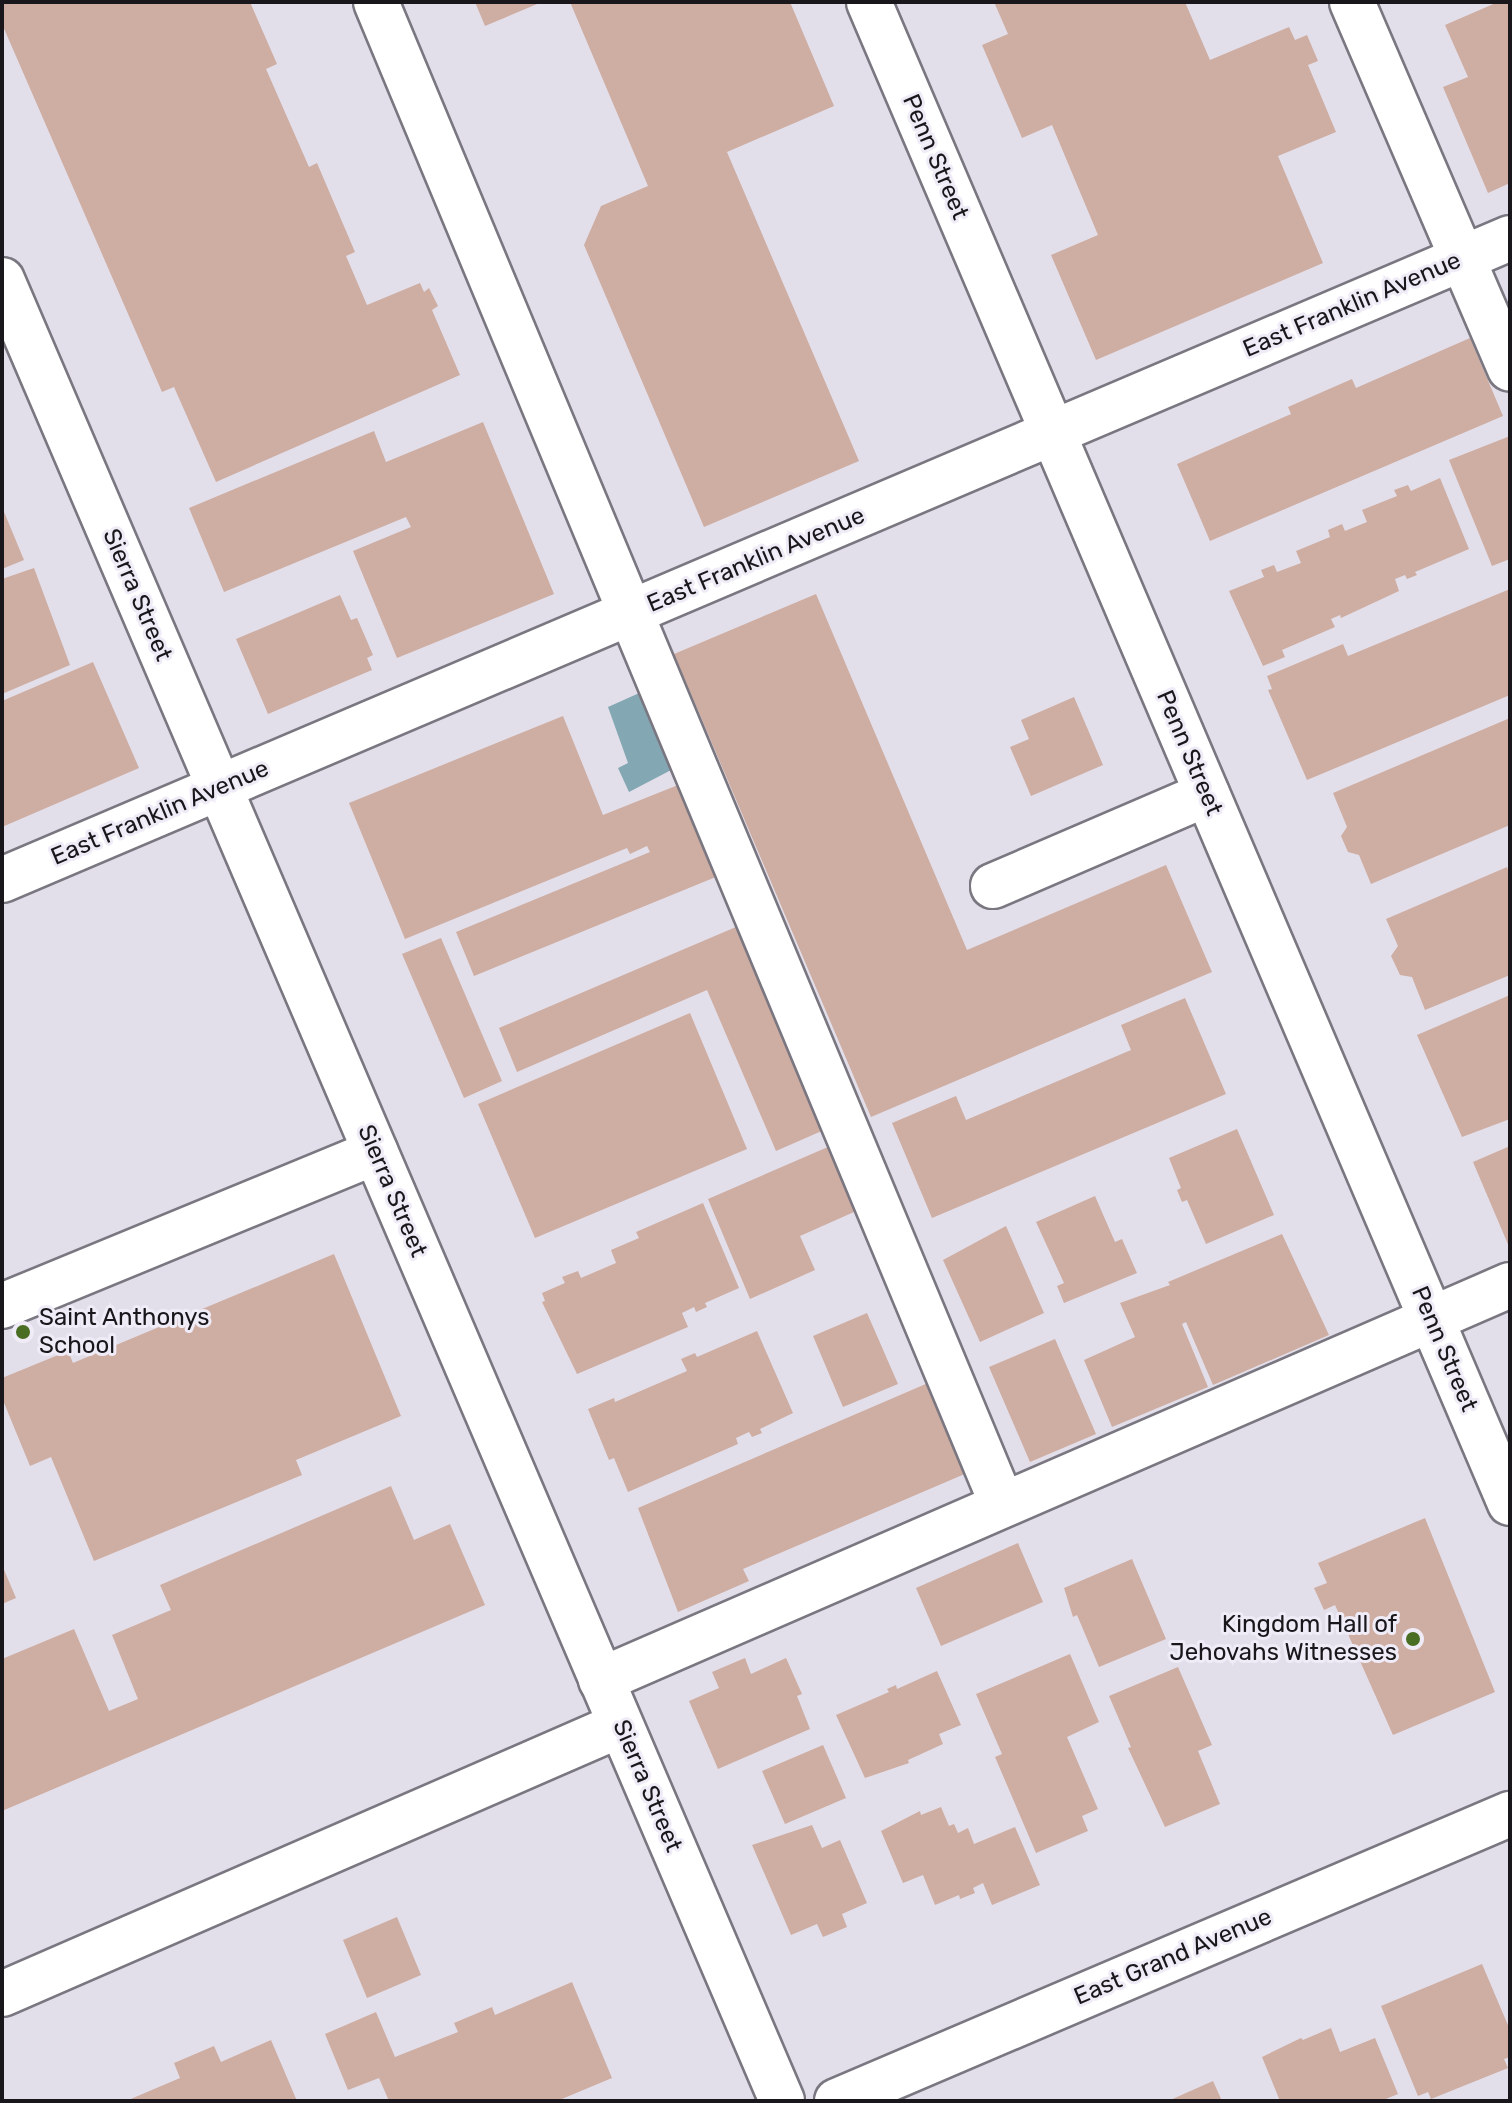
<!DOCTYPE html>
<html>
<head>
<meta charset="utf-8">
<style>
  body { margin:0 }
  #map { position:relative; width:1512px; height:2103px; overflow:hidden; background:#e3dfea; font-family:Rubik,sans-serif }
  div>[style] { position:absolute }
  .water>* { inset:0; background:#84a8b3 }
  .building>* { inset:0; background:#ceada2 }
  .roads { filter:drop-shadow(2px 0 #7a7781) drop-shadow(-2px 0 #7a7781) drop-shadow(0 2px #7a7781) drop-shadow(0 -2px #7a7781) }
  .minor>* { height:44px; margin:-22px; padding:0 22px; transform-origin:22px; border-radius:22px; background:#fff }
  .major>* { height:44px; margin:-22px; padding:0 22px; transform-origin:22px; border-radius:22px; background:#fff }
  .dots>* { width:22px; height:22px; translate:-50% -50%; box-sizing:border-box; border:4px solid #f0ecf7; border-radius:50% }
  span { translate:-50% -50%; white-space:nowrap; text-align:center; line-height:1.15; -webkit-text-stroke:6px #f0ecf7; paint-order:stroke }
  .street-label { font-size:24px; color:#19171b }
  .poi-label { font-size:24px; color:#19171b }
  .left { translate:0 -50%; text-align:left }
  .right { translate:-100% -50%; text-align:right }
  .frame { position:absolute; inset:0; border:4px solid #19171b; pointer-events:none }
</style>
</head>
<body>
<div id="map">
  <div class="water">
    <i style="clip-path:polygon(646px 690px,675px 768px,629px 792px,618px 768px,628px 763px,608px 707px)"></i>
  </div>
  <div class="building">
    <i style="clip-path:polygon(2px 2px,250px 2px,277px 64px,266px 69px,309px 167px,317px 163px,355px 252px,346px 256px,367px 305px,420px 283px,424px 292px,429px 288px,438px 306px,432px 310px,460px 375px,216px 482px,174px 387px,162px 392px,2px 24px)"></i>
    <i style="clip-path:polygon(475px 2px,542px 2px,485px 26px)"></i>
    <i style="clip-path:polygon(570px 2px,790px 2px,834px 106px,727px 152px,859px 461px,704px 527px,584px 245px,601px 206px,648px 186px)"></i>
    <i style="clip-path:polygon(994px 2px,1185px 2px,1210px 60px,1289px 27px,1295px 40px,1307px 35px,1318px 61px,1308px 65px,1336px 132px,1278px 156px,1323px 263px,1096px 360px,1051px 255px,1098px 235px,1052px 125px,1022px 138px,982px 45px,1008px 34px)"></i>
    <i style="clip-path:polygon(1498px 2px,1510px 2px,1510px 183px,1488px 193px,1443px 87px,1468px 77px,1445px 25px)"></i>
    <i style="clip-path:polygon(1470px 338px,1503px 416px,1210px 541px,1177px 464px,1291px 414px,1288px 407px,1352px 379px,1356px 388px)"></i>
    <i style="clip-path:polygon(483px 422px,554px 594px,397px 658px,353px 551px,411px 527px,406px 517px,224px 592px,189px 508px,374px 431px,386px 462px)"></i>
    <i style="clip-path:polygon(1510px 436px,1510px 559px,1492px 566px,1449px 460px)"></i>
    <i style="clip-path:polygon(1440px 478px,1469px 549px,1415px 572px,1417px 575px,1407px 579px,1405px 575px,1395px 579px,1399px 591px,1341px 618px,1340px 615px,1331px 619px,1335px 627px,1282px 650px,1285px 657px,1263px 666px,1229px 591px,1264px 577px,1261px 570px,1274px 565px,1277px 572px,1301px 563px,1296px 551px,1330px 537px,1328px 530px,1342px 524px,1345px 531px,1367px 522px,1362px 510px,1397px 496px,1394px 490px,1408px 485px,1411px 491px)"></i>
    <i style="clip-path:polygon(2px 507px,24px 560px,2px 569px)"></i>
    <i style="clip-path:polygon(34px 568px,70px 665px,2px 694px,2px 579px)"></i>
    <i style="clip-path:polygon(1510px 589px,1510px 695px,1307px 780px,1268px 690px,1272px 689px,1267px 676px,1343px 644px,1348px 656px)"></i>
    <i style="clip-path:polygon(816px 594px,967px 950px,1166px 865px,1212px 972px,871px 1117px,674px 654px)"></i>
    <i style="clip-path:polygon(340px 595px,351px 620px,357px 618px,373px 655px,367px 658px,372px 670px,268px 714px,236px 639px)"></i>
    <i style="clip-path:polygon(93px 662px,139px 768px,2px 827px,2px 701px)"></i>
    <i style="clip-path:polygon(1074px 697px,1103px 765px,1031px 796px,1010px 747px,1029px 739px,1021px 720px)"></i>
    <i style="clip-path:polygon(563px 716px,603px 815px,678px 785px,695px 825px,707px 820px,728px 872px,474px 976px,456px 932px,650px 852px,647px 846px,630px 854px,627px 848px,405px 939px,349px 803px)"></i>
    <i style="clip-path:polygon(1510px 718px,1510px 825px,1371px 884px,1359px 855px,1348px 852px,1341px 836px,1347px 827px,1333px 793px)"></i>
    <i style="clip-path:polygon(1507px 867px,1510px 876px,1510px 975px,1425px 1010px,1412px 977px,1400px 975px,1391px 956px,1398px 946px,1386px 919px)"></i>
    <i style="clip-path:polygon(750px 921px,771px 970px,758px 976px,824px 1130px,776px 1151px,707px 990px,517px 1072px,499px 1028px)"></i>
    <i style="clip-path:polygon(441px 938px,502px 1081px,464px 1098px,402px 954px)"></i>
    <i style="clip-path:polygon(1510px 995px,1510px 1119px,1462px 1137px,1417px 1035px)"></i>
    <i style="clip-path:polygon(1185px 998px,1226px 1094px,932px 1218px,892px 1123px,956px 1096px,966px 1120px,1131px 1050px,1121px 1025px)"></i>
    <i style="clip-path:polygon(690px 1013px,747px 1149px,535px 1238px,478px 1104px)"></i>
    <i style="clip-path:polygon(1237px 1129px,1274px 1215px,1206px 1244px,1187px 1200px,1182px 1202px,1177px 1190px,1181px 1188px,1169px 1158px)"></i>
    <i style="clip-path:polygon(844px 1140px,872px 1204px,800px 1236px,815px 1270px,750px 1299px,708px 1199px)"></i>
    <i style="clip-path:polygon(1510px 1146px,1510px 1249px,1473px 1162px)"></i>
    <i style="clip-path:polygon(1095px 1196px,1115px 1242px,1122px 1239px,1137px 1273px,1064px 1303px,1057px 1286px,1064px 1283px,1036px 1222px)"></i>
    <i style="clip-path:polygon(703px 1203px,739px 1288px,705px 1303px,707px 1307px,696px 1312px,694px 1307px,682px 1313px,688px 1327px,577px 1374px,542px 1302px,545px 1301px,542px 1293px,565px 1283px,562px 1277px,578px 1271px,581px 1278px,616px 1263px,611px 1250px,639px 1238px,636px 1232px)"></i>
    <i style="clip-path:polygon(1006px 1226px,1044px 1313px,980px 1342px,943px 1260px)"></i>
    <i style="clip-path:polygon(1282px 1234px,1329px 1335px,1213px 1385px,1186px 1322px,1182px 1324px,1208px 1387px,1112px 1427px,1084px 1360px,1135px 1337px,1120px 1303px,1170px 1285px,1168px 1282px)"></i>
    <i style="clip-path:polygon(334px 1254px,401px 1416px,296px 1460px,302px 1475px,94px 1561px,51px 1457px,30px 1466px,2px 1398px,2px 1378px,68px 1351px,73px 1363px)"></i>
    <i style="clip-path:polygon(867px 1313px,898px 1384px,843px 1407px,813px 1336px)"></i>
    <i style="clip-path:polygon(757px 1331px,793px 1413px,760px 1429px,762px 1433px,752px 1437px,749px 1432px,736px 1438px,738px 1444px,628px 1492px,614px 1458px,609px 1460px,588px 1409px,614px 1398px,615px 1402px,687px 1371px,681px 1359px,695px 1353px,697px 1357px)"></i>
    <i style="clip-path:polygon(1055px 1339px,1096px 1434px,1030px 1462px,989px 1367px)"></i>
    <i style="clip-path:polygon(928px 1383px,967px 1473px,743px 1569px,749px 1581px,678px 1612px,638px 1508px)"></i>
    <i style="clip-path:polygon(391px 1486px,414px 1540px,450px 1524px,485px 1605px,2px 1811px,2px 1659px,74px 1629px,109px 1711px,138px 1699px,112px 1635px,171px 1610px,160px 1585px)"></i>
    <i style="clip-path:polygon(1425px 1518px,1495px 1692px,1393px 1735px,1335px 1605px,1324px 1610px,1314px 1588px,1327px 1583px,1318px 1563px)"></i>
    <i style="clip-path:polygon(1018px 1543px,1043px 1602px,941px 1646px,916px 1588px)"></i>
    <i style="clip-path:polygon(1132px 1559px,1166px 1639px,1099px 1667px,1077px 1615px,1073px 1617px,1064px 1588px)"></i>
    <i style="clip-path:polygon(2px 1565px,16px 1598px,2px 1604px)"></i>
    <i style="clip-path:polygon(1070px 1654px,1099px 1722px,1067px 1737px,1098px 1809px,1082px 1816px,1088px 1831px,1036px 1853px,995px 1757px,1002px 1754px,976px 1694px)"></i>
    <i style="clip-path:polygon(745px 1658px,751px 1674px,786px 1658px,802px 1694px,797px 1696px,810px 1729px,718px 1769px,689px 1701px,719px 1688px,712px 1672px)"></i>
    <i style="clip-path:polygon(1178px 1667px,1212px 1745px,1198px 1751px,1220px 1804px,1165px 1827px,1128px 1748px,1131px 1747px,1109px 1696px)"></i>
    <i style="clip-path:polygon(937px 1671px,961px 1725px,939px 1734px,943px 1744px,908px 1760px,909px 1763px,865px 1778px,836px 1715px,889px 1692px,887px 1689px,896px 1685px,897px 1689px)"></i>
    <i style="clip-path:polygon(823px 1745px,846px 1798px,785px 1824px,762px 1771px)"></i>
    <i style="clip-path:polygon(941px 1807px,949px 1826px,954px 1824px,958px 1833px,968px 1828px,974px 1844px,1015px 1827px,1040px 1885px,992px 1905px,983px 1883px,973px 1888px,975px 1893px,960px 1899px,959px 1895px,935px 1905px,923px 1875px,903px 1883px,881px 1831px,920px 1811px,921px 1815px)"></i>
    <i style="clip-path:polygon(812px 1825px,822px 1848px,840px 1840px,867px 1903px,842px 1914px,847px 1927px,823px 1937px,817px 1924px,791px 1935px,752px 1845px)"></i>
    <i style="clip-path:polygon(397px 1917px,421px 1975px,367px 1998px,343px 1940px)"></i>
    <i style="clip-path:polygon(1482px 1964px,1510px 2030px,1510px 2057px,1504px 2059px,1508px 2068px,1431px 2099px,1428px 2092px,1418px 2096px,1381px 2006px)"></i>
    <i style="clip-path:polygon(572px 1982px,612px 2078px,557px 2101px,389px 2101px,379px 2078px,348px 2090px,325px 2034px,376px 2012px,395px 2057px,458px 2032px,454px 2023px,492px 2007px,495px 2015px)"></i>
    <i style="clip-path:polygon(1331px 2028px,1340px 2052px,1375px 2038px,1398px 2094px,1381px 2101px,1280px 2101px,1262px 2057px,1301px 2038px,1303px 2040px)"></i>
    <i style="clip-path:polygon(271px 2040px,297px 2101px,126px 2101px,180px 2078px,174px 2063px,214px 2046px,221px 2062px)"></i>
    <i style="clip-path:polygon(1213px 2081px,1222px 2101px,1168px 2101px)"></i>
  </div>
  <div class="roads">
    <div class="minor">
      <i style="left:376px;top:2px;width:1627px;rotate:67.37deg"></i>
      <i style="left:869px;top:2px;width:1632px;rotate:66.88deg"></i>
      <i style="left:1352px;top:2px;width:399px;rotate:66.7deg"></i>
      <i style="left:2px;top:280px;width:1981px;rotate:66.81deg"></i>
      <i style="left:2px;top:880px;width:1639px;rotate:-23.06deg"></i>
      <i style="left:993px;top:886px;width:233px;rotate:-23.3deg"></i>
      <i style="left:2px;top:1306px;width:404px;rotate:-22.4deg"></i>
      <i style="left:601px;top:1680px;width:991px;rotate:-23.49deg"></i>
      <i style="left:2px;top:1994px;width:674px;rotate:-23.52deg"></i>
    </div>
    <div class="major">
      <i style="left:837px;top:2101px;width:732px;rotate:-23.1deg"></i>
    </div>
  </div>
  <div class="dots">
    <i style="left:23px;top:1332px;background:#4a6d24"></i>
    <i style="left:1413px;top:1639px;background:#4a6d24"></i>
  </div>
  <div class="street-label">
    <span style="left:935px;top:157px;rotate:67deg">Penn Street</span>
    <span style="left:1352px;top:305px;rotate:-23deg">East Franklin Avenue</span>
    <span style="left:756px;top:560px;rotate:-23deg">East Franklin Avenue</span>
    <span style="left:137px;top:595px;rotate:67deg">Sierra Street</span>
    <span style="left:1189px;top:753px;rotate:67deg">Penn Street</span>
    <span style="left:160px;top:813px;rotate:-23deg">East Franklin Avenue</span>
    <span style="left:392px;top:1191px;rotate:67deg">Sierra Street</span>
    <span style="left:1444px;top:1349px;rotate:67deg">Penn Street</span>
    <span style="left:647px;top:1786px;rotate:67deg">Sierra Street</span>
    <span style="left:1173px;top:1957px;rotate:-23deg">East Grand Avenue</span>
  </div>
  <div class="poi-label">
    <span class="left" style="left:39px;top:1332px">Saint Anthonys<br>School</span>
    <span class="right" style="left:1397px;top:1639px">Kingdom Hall of<br>Jehovahs Witnesses</span>
  </div>
  <div class="frame"></div>
</div>
</body>
</html>
